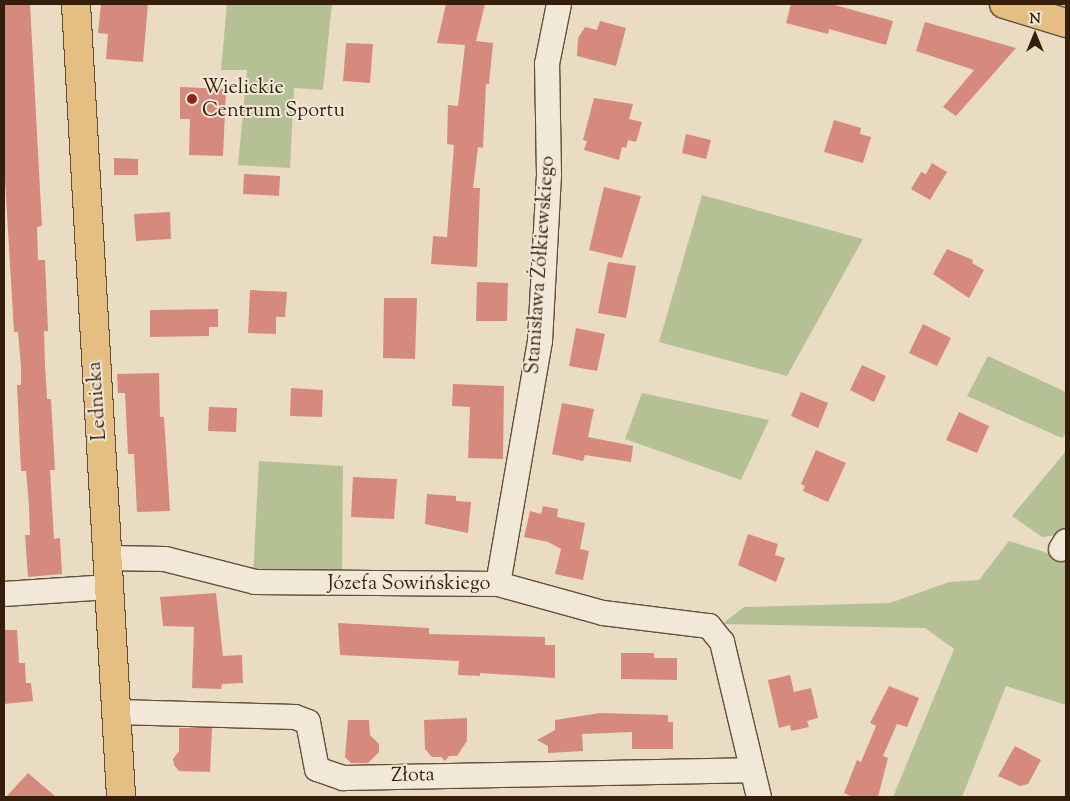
<!DOCTYPE html>
<html>
<head>
<meta charset="utf-8">
<style>
  body { margin:0 }
  #map { position:relative; width:1070px; height:801px; overflow:hidden; background:#eadcc3; font-family:"Sorts Mill Goudy",serif }
  div>[style] { position:absolute }
  .green>* { inset:0; background:#b5c195 }
  .building>* { inset:0; background:#d58a7d }
  .roads { filter:drop-shadow(1px 0 #634e3a) drop-shadow(-1px 0 #634e3a) drop-shadow(0 1px #634e3a) drop-shadow(0 -1px #634e3a) }
  .minor>* { height:24px; margin:-12px; padding:0 12px; transform-origin:12px; border-radius:12px; background:#f1e8d8 }
  .major>* { height:28px; margin:-14px; padding:0 14px; transform-origin:14px; border-radius:14px; background:#e5be82 }
  .dots>* { width:14px; height:14px; translate:-50% -50%; box-sizing:border-box; border:2px solid #f1e8d8; border-radius:50% }
  span { translate:-50% -50%; white-space:nowrap; text-align:center; line-height:1.15; -webkit-text-stroke:4px #f1e8d8; paint-order:stroke }
  .poi-label { font-size:20px; color:#361e0c }
  .left { translate:0 -50%; text-align:left }
  .street-label { font-size:20px; color:#361e0c }
  .frame { position:absolute; inset:0; border:5px solid #361e0c; pointer-events:none }
  .north { position:absolute; left:1010px; top:10px; width:50px; height:50px; -webkit-text-stroke:4px #f1e8d8; paint-order:stroke; rotate:0deg; font-size:14px; font-weight:700; line-height:20px; text-align:center; color:#361e0c }
  .north::after { content:''; display:block; margin:auto; width:18px; height:22px; background:#361e0c; clip-path:polygon(50% 0,100% 100%,50% 72%,0 100%) }
</style>
</head>
<body>
<div id="map">
  <div class="green">
    <i style="clip-path:polygon(227px 4px,332px 4px,323px 90px,294px 88px,290px 168px,238px 165px,247px 70px,221px 70px)"></i>
    <i style="clip-path:polygon(702px 195px,863px 239px,787px 376px,659px 342px)"></i>
    <i style="clip-path:polygon(988px 356px,1066px 392px,1066px 433px,1062px 438px,967px 396px)"></i>
    <i style="clip-path:polygon(642px 393px,769px 420px,741px 480px,625px 439px)"></i>
    <i style="clip-path:polygon(1066px 451px,1066px 525px,1059px 535px,1042px 537px,1012px 516px)"></i>
    <i style="clip-path:polygon(259px 461px,343px 466px,342px 574px,253px 575px)"></i>
    <i style="clip-path:polygon(1009px 541px,1061px 557px,1066px 550px,1066px 705px,1006px 686px,962px 797px,893px 797px,954px 649px,925px 628px,722px 624px,744px 607px,890px 603px,949px 582px,979px 580px)"></i>
  </div>
  <div class="building">
    <i style="clip-path:polygon(4px 4px,30px 4px,42px 226px,37px 227px,38px 260px,45px 260px,48px 331px,44px 331px,45px 365px,47px 399px,51px 399px,55px 470px,50px 470px,54px 539px,60px 538px,62px 574px,28px 577px,25px 535px,30px 535px,29px 506px,26px 471px,21px 471px,17px 385px,21px 385px,21px 366px,18px 332px,14px 332px,4px 163px)"></i>
    <i style="clip-path:polygon(101px 4px,148px 4px,143px 62px,106px 59px,108px 34px,98px 33px)"></i>
    <i style="clip-path:polygon(446px 4px,485px 4px,476px 41px,493px 43px,489px 84px,486px 84px,483px 148px,478px 147px,473px 188px,480px 188px,477px 267px,431px 264px,433px 236px,447px 237px,454px 145px,447px 144px,448px 105px,458px 106px,465px 45px,437px 43px)"></i>
    <i style="clip-path:polygon(791px 4px,831px 4px,893px 21px,886px 45px,829px 29px,828px 34px,786px 23px)"></i>
    <i style="clip-path:polygon(600px 21px,626px 28px,616px 66px,577px 56px,578px 38px,585px 27px,597px 30px)"></i>
    <i style="clip-path:polygon(925px 22px,1016px 48px,956px 116px,943px 107px,974px 70px,916px 51px)"></i>
    <i style="clip-path:polygon(346px 43px,373px 44px,370px 83px,343px 81px)"></i>
    <i style="clip-path:polygon(180px 87px,226px 89px,223px 156px,189px 155px,190px 119px,180px 119px)"></i>
    <i style="clip-path:polygon(594px 98px,633px 104px,629px 119px,642px 122px,636px 142px,628px 140px,626px 148px,622px 147px,619px 160px,584px 150px,587px 141px,583px 140px)"></i>
    <i style="clip-path:polygon(834px 120px,861px 128px,860px 134px,871px 137px,863px 163px,824px 152px)"></i>
    <i style="clip-path:polygon(686px 134px,711px 140px,706px 159px,682px 153px)"></i>
    <i style="clip-path:polygon(114px 158px,138px 159px,138px 175px,114px 175px)"></i>
    <i style="clip-path:polygon(932px 163px,947px 172px,930px 200px,911px 189px,921px 172px,926px 174px)"></i>
    <i style="clip-path:polygon(244px 174px,280px 176px,279px 196px,243px 194px)"></i>
    <i style="clip-path:polygon(604px 187px,641px 196px,622px 258px,589px 250px)"></i>
    <i style="clip-path:polygon(170px 212px,171px 239px,136px 241px,134px 214px)"></i>
    <i style="clip-path:polygon(947px 249px,973px 260px,972px 263px,984px 270px,969px 298px,933px 274px)"></i>
    <i style="clip-path:polygon(608px 262px,636px 266px,626px 318px,598px 313px)"></i>
    <i style="clip-path:polygon(477px 282px,508px 283px,507px 321px,476px 321px)"></i>
    <i style="clip-path:polygon(250px 290px,287px 292px,285px 317px,276px 317px,276px 334px,248px 333px)"></i>
    <i style="clip-path:polygon(384px 298px,417px 298px,415px 359px,383px 358px)"></i>
    <i style="clip-path:polygon(218px 309px,218px 327px,209px 327px,209px 336px,150px 337px,150px 310px)"></i>
    <i style="clip-path:polygon(923px 324px,951px 338px,937px 366px,909px 353px)"></i>
    <i style="clip-path:polygon(576px 328px,605px 334px,597px 371px,569px 366px)"></i>
    <i style="clip-path:polygon(862px 365px,886px 376px,874px 402px,850px 390px)"></i>
    <i style="clip-path:polygon(159px 373px,160px 417px,164px 417px,170px 511px,137px 512px,134px 454px,128px 454px,125px 393px,118px 393px,117px 374px)"></i>
    <i style="clip-path:polygon(453px 384px,504px 386px,503px 459px,468px 458px,470px 407px,452px 406px)"></i>
    <i style="clip-path:polygon(291px 388px,323px 390px,322px 417px,290px 416px)"></i>
    <i style="clip-path:polygon(801px 392px,828px 403px,818px 428px,791px 416px)"></i>
    <i style="clip-path:polygon(562px 403px,594px 409px,588px 437px,633px 446px,631px 462px,585px 455px,583px 461px,552px 454px)"></i>
    <i style="clip-path:polygon(209px 407px,237px 408px,236px 432px,208px 431px)"></i>
    <i style="clip-path:polygon(959px 412px,989px 426px,977px 453px,946px 440px)"></i>
    <i style="clip-path:polygon(816px 450px,846px 463px,828px 502px,803px 491px,805px 486px,801px 484px)"></i>
    <i style="clip-path:polygon(353px 477px,397px 479px,394px 519px,351px 517px)"></i>
    <i style="clip-path:polygon(427px 494px,456px 496px,456px 501px,471px 502px,468px 533px,425px 524px)"></i>
    <i style="clip-path:polygon(543px 506px,558px 509px,557px 517px,585px 523px,580px 549px,589px 551px,583px 580px,555px 574px,561px 549px,548px 542px,524px 537px,530px 511px,541px 514px)"></i>
    <i style="clip-path:polygon(748px 534px,778px 544px,775px 555px,785px 558px,776px 582px,738px 565px)"></i>
    <i style="clip-path:polygon(216px 593px,223px 656px,242px 655px,243px 683px,222px 684px,221px 689px,192px 688px,194px 627px,163px 626px,160px 597px)"></i>
    <i style="clip-path:polygon(338px 623px,429px 628px,429px 634px,545px 637px,545px 645px,555px 645px,555px 678px,480px 673px,480px 676px,458px 675px,459px 661px,340px 655px)"></i>
    <i style="clip-path:polygon(4px 630px,17px 630px,19px 663px,25px 663px,26px 683px,31px 683px,33px 701px,4px 704px)"></i>
    <i style="clip-path:polygon(621px 653px,654px 653px,654px 658px,677px 658px,677px 680px,621px 679px)"></i>
    <i style="clip-path:polygon(790px 675px,794px 692px,811px 688px,818px 718px,807px 721px,809px 727px,791px 731px,790px 725px,779px 728px,768px 680px)"></i>
    <i style="clip-path:polygon(889px 686px,919px 698px,907px 727px,897px 724px,883px 756px,888px 758px,878px 797px,853px 797px,844px 793px,857px 760px,861px 762px,876px 726px,870px 723px)"></i>
    <i style="clip-path:polygon(600px 713px,668px 715px,668px 722px,673px 722px,673px 749px,632px 749px,632px 732px,582px 734px,583px 751px,548px 753px,548px 746px,537px 740px,555px 730px,555px 720px)"></i>
    <i style="clip-path:polygon(467px 718px,467px 741px,457px 756px,449px 756px,445px 761px,441px 757px,432px 757px,425px 749px,424px 720px)"></i>
    <i style="clip-path:polygon(348px 720px,369px 720px,370px 735px,379px 744px,379px 752px,368px 763px,351px 763px,345px 757px)"></i>
    <i style="clip-path:polygon(179px 728px,212px 728px,210px 772px,179px 771px,174px 765px,173px 759px,179px 751px)"></i>
    <i style="clip-path:polygon(1015px 746px,1041px 760px,1028px 784px,1020px 786px,998px 776px)"></i>
    <i style="clip-path:polygon(28px 773px,56px 797px,6px 797px)"></i>
  </div>
  <div class="roads">
    <div class="minor">
      <i style="left:1061px;top:549px;width:9px;rotate:-58deg"></i>
      <i style="left:107px;top:558px;width:58px;rotate:1deg"></i>
      <i style="left:165px;top:559px;width:93px;rotate:14.3deg"></i>
      <i style="left:255px;top:582px;width:243px;rotate:0.5deg"></i>
      <i style="left:498px;top:584px;width:109px;rotate:15.4deg"></i>
      <i style="left:603px;top:613px;width:107px;rotate:7deg"></i>
      <i style="left:709px;top:626px;width:21px;rotate:51deg"></i>
      <i style="left:722px;top:642px;width:159px;rotate:76.6deg"></i>
      <i style="left:498px;top:584px;width:247px;rotate:-80.2deg"></i>
      <i style="left:540px;top:341px;width:166px;rotate:-86.9deg"></i>
      <i style="left:549px;top:175px;width:111px;rotate:-91deg"></i>
      <i style="left:547px;top:64px;width:61px;rotate:-78.7deg"></i>
      <i style="left:4px;top:594px;width:105px;rotate:-3.8deg"></i>
      <i style="left:117px;top:712px;width:178px;rotate:1.6deg"></i>
      <i style="left:295px;top:717px;width:14px;rotate:21deg"></i>
      <i style="left:308px;top:722px;width:48px;rotate:79.2deg"></i>
      <i style="left:317px;top:769px;width:28px;rotate:19deg"></i>
      <i style="left:343px;top:778px;width:407px;rotate:-1.1deg"></i>
    </div>
    <div class="major">
      <i style="left:76px;top:4px;width:794px;rotate:86.75deg"></i>
      <i style="left:1004px;top:4px;width:65px;rotate:17deg"></i>
    </div>
  </div>
  <div class="dots">
    <i style="left:192px;top:99px;background:#8f2418"></i>
  </div>
  <div class="poi-label">
    <span class="left" style="left:202px;top:100px">Wielickie<br>Centrum Sportu</span>
  </div>
  <div class="street-label">
    <span style="left:541px;top:265px;rotate:-86deg">Stanisława Żółkiewskiego</span>
    <span style="left:98px;top:401px;rotate:-94deg">Lednicka</span>
    <span style="left:409px;top:584px">Józefa Sowińskiego</span>
    <span style="left:413px;top:776px;rotate:-1deg">Złota</span>
  </div>
  <div class="frame"></div>
  <div class="north">N</div>
</div>
</body>
</html>
